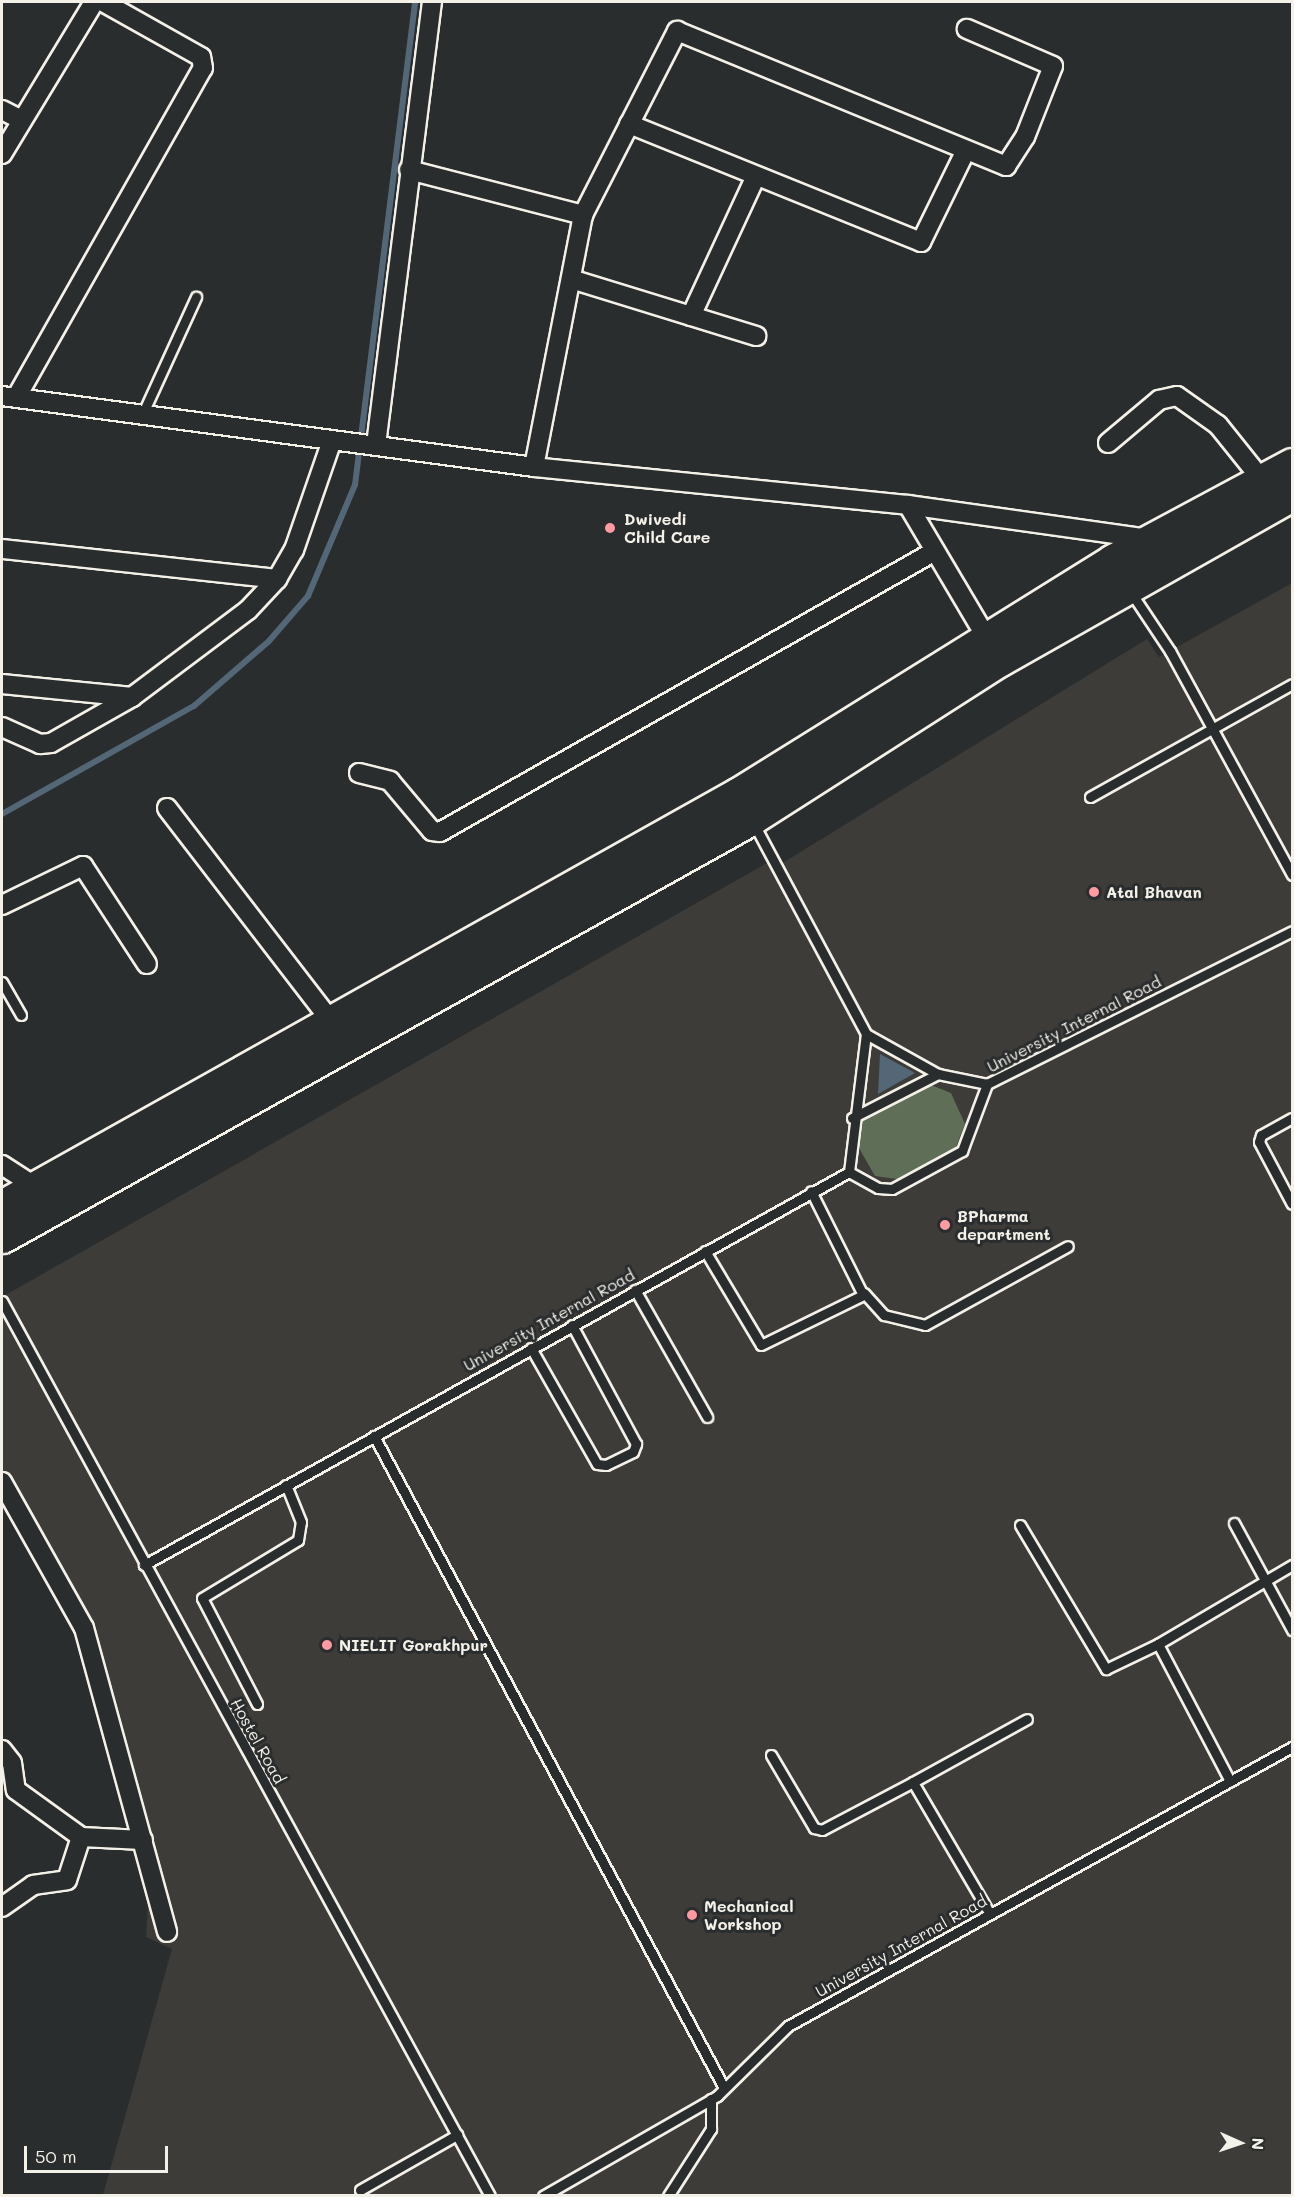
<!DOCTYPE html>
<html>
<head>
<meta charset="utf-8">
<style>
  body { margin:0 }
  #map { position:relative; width:1294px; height:2197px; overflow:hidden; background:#2a2d2e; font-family:Mali,sans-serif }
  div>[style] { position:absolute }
  .built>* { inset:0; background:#3d3c38 }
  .green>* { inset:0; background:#5f6e56 }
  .water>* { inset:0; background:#536777 }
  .stream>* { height:6px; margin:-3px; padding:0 3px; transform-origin:3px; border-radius:3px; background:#536777 }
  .roads { filter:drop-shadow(2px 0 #f4f1e8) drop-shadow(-2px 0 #f4f1e8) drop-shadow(0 2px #f4f1e8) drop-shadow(0 -2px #f4f1e8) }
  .lane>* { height:9px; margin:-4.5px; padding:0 4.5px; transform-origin:4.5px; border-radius:4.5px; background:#2a2d2e }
  .street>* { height:18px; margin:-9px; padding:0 9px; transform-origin:9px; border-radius:9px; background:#2a2d2e }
  .highway>* { height:33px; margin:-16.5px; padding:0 16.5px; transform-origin:16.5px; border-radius:16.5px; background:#2a2d2e }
  .dots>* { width:16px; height:16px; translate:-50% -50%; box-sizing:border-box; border:3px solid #2a2d2e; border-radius:50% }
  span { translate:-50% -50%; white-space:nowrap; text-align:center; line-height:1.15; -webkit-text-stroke:6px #2a2d2e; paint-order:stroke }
  .poi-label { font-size:16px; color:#f4f1e8; font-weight:700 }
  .left { translate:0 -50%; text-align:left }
  .street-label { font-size:16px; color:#f4f1e8 }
  .frame { position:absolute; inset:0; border:3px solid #f4f1e8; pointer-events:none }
  .north { position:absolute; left:1210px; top:2113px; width:60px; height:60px; -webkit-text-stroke:4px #2a2d2e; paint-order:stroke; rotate:93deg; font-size:16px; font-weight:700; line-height:24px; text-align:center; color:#f4f1e8 }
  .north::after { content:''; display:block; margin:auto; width:21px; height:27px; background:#f4f1e8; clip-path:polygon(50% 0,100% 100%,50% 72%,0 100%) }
  .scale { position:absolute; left:24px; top:2146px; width:144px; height:27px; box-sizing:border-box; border:3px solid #f4f1e8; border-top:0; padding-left:8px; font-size:18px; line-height:21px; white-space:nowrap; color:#f4f1e8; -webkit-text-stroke:4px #2a2d2e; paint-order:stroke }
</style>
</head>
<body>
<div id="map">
  <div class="built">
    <i style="clip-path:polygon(1292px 583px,1292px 2195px,103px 2195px,172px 1949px,146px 1937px,150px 1869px,79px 1634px,2px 1487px,2px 1297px,774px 859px,776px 867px,1147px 639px,1159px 657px)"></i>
  </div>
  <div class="green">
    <i style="clip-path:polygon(931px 1085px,951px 1093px,965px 1124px,955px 1149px,904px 1180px,875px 1176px,856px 1143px,863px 1118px)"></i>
  </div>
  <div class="water">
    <i style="clip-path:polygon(880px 1054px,915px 1073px,878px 1094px)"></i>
  </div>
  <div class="stream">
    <i style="left:2px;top:814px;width:220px;rotate:-29.4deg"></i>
    <i style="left:194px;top:706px;width:99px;rotate:-40.9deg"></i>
    <i style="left:269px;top:641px;width:60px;rotate:-49.1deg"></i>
    <i style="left:308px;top:596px;width:121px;rotate:-67.1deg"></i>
    <i style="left:355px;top:485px;width:487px;rotate:-82.9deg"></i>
  </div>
  <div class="roads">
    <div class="lane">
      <i style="left:142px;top:415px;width:130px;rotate:-65.4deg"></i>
      <i style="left:1130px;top:591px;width:72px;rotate:56.3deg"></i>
      <i style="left:1170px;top:651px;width:255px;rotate:61.4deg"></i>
      <i style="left:1090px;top:797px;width:231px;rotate:-29.2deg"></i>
      <i style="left:754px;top:824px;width:238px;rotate:61.9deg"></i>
      <i style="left:866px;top:1034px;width:82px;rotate:29.1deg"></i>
      <i style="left:938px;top:1074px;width:50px;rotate:11.5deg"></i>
      <i style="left:987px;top:1084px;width:341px;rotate:-26.6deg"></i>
      <i style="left:2px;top:982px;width:38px;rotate:60deg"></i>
      <i style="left:852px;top:1118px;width:97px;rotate:-27.1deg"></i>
      <i style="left:1292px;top:1118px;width:35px;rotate:151deg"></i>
      <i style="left:1261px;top:1135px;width:7px;rotate:106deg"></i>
      <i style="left:1259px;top:1142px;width:70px;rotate:62deg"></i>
      <i style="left:849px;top:1172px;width:33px;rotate:29deg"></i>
      <i style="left:878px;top:1188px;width:14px;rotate:4deg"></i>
      <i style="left:892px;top:1189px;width:80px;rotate:-28.5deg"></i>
      <i style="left:962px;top:1151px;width:72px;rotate:-69.5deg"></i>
      <i style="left:849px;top:1172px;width:139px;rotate:-83deg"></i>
      <i style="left:705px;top:1251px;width:109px;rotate:59.2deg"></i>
      <i style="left:761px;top:1345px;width:114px;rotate:-26.1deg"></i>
      <i style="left:863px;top:1295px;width:116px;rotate:-116.6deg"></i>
      <i style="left:635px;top:1290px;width:146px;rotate:60.4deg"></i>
      <i style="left:864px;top:1293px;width:30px;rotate:48deg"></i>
      <i style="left:884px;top:1315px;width:42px;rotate:13.7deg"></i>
      <i style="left:925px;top:1325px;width:163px;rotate:-28.9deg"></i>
      <i style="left:2px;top:1301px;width:1019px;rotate:61.4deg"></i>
      <i style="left:531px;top:1348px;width:133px;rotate:60.4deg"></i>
      <i style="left:597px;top:1464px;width:9px;rotate:6deg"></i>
      <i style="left:606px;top:1465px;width:30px;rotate:-26deg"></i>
      <i style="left:633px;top:1452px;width:9px;rotate:-69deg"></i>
      <i style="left:636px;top:1444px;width:135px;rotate:-118.3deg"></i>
      <i style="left:374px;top:1436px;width:740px;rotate:61.77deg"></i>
      <i style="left:1234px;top:1523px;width:122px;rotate:61.5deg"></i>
      <i style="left:1020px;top:1525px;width:168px;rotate:59.2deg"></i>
      <i style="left:1106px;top:1669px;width:58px;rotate:-25.7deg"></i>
      <i style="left:1158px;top:1644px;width:155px;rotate:62.3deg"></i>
      <i style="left:144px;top:1565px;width:807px;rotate:-29.14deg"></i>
      <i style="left:1158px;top:1644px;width:156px;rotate:-30.5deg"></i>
      <i style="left:257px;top:1704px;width:119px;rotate:-117.4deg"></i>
      <i style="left:202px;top:1598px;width:112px;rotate:-31.1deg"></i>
      <i style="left:298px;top:1540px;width:18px;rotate:-81deg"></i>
      <i style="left:301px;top:1522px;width:40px;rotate:-112deg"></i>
      <i style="left:771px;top:1755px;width:85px;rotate:59.5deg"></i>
      <i style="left:814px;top:1828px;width:8px;rotate:14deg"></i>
      <i style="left:822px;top:1830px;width:103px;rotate:-27.8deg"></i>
      <i style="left:990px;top:1914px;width:153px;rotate:-120.3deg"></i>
      <i style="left:913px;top:1782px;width:130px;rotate:-28.9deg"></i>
      <i style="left:360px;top:2190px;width:112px;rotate:-29.6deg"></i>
      <i style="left:543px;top:2196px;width:201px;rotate:-29.9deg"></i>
      <i style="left:717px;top:2096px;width:100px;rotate:-44.6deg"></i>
      <i style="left:788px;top:2026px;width:576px;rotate:-28.97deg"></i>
      <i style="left:668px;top:2196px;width:80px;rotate:-57.3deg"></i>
      <i style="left:711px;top:2129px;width:30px;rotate:-90deg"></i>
    </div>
    <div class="street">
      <i style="left:2px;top:110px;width:22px;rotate:27deg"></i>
      <i style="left:629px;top:124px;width:315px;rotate:22deg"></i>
      <i style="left:921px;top:242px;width:102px;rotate:-63.9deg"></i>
      <i style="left:2px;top:154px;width:178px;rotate:-58.8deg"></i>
      <i style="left:409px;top:170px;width:180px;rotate:14.5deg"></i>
      <i style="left:583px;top:215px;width:207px;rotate:-62.9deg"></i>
      <i style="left:677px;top:31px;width:356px;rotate:22.3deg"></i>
      <i style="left:1006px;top:166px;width:35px;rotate:-57deg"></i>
      <i style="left:1025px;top:137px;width:76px;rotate:-68.5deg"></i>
      <i style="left:1053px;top:66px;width:94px;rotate:-156.7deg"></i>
      <i style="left:571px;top:279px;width:194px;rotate:17.1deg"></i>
      <i style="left:691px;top:316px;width:154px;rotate:-65.1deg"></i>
      <i style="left:2px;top:396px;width:537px;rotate:7.6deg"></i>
      <i style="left:534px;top:467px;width:376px;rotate:5.8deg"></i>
      <i style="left:908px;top:505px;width:243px;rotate:8deg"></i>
      <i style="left:16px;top:398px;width:379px;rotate:-60.5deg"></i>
      <i style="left:203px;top:68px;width:11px;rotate:-100deg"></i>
      <i style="left:201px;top:57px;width:112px;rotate:-150.7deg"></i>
      <i style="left:1108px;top:443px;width:67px;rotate:-40.1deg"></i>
      <i style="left:1159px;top:400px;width:18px;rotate:-13deg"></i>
      <i style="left:1177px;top:396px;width:50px;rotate:35.3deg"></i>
      <i style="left:1218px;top:425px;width:70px;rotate:51.3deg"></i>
      <i style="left:376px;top:445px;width:447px;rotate:-82.8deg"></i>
      <i style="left:534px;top:467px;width:257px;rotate:-79deg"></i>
      <i style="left:908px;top:505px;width:153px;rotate:59.4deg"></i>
      <i style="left:2px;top:549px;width:277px;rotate:6.2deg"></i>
      <i style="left:2px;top:684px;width:131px;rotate:5.7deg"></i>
      <i style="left:2px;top:727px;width:42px;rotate:24.1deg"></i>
      <i style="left:40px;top:744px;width:11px;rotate:-5deg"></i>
      <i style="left:51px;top:743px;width:93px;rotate:-29.6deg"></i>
      <i style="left:132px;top:697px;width:145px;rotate:-36.9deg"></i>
      <i style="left:248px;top:610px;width:42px;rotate:-46.9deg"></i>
      <i style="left:277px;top:579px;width:34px;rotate:-60deg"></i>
      <i style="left:294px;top:550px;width:116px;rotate:-70.9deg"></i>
      <i style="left:359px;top:773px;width:32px;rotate:14deg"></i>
      <i style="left:390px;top:781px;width:65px;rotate:50deg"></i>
      <i style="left:432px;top:831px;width:8px;rotate:7deg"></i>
      <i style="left:440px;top:832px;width:569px;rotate:-29.58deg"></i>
      <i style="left:167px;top:808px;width:270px;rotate:52.4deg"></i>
      <i style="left:2px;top:905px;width:90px;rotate:-25.7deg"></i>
      <i style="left:83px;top:866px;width:117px;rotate:56.9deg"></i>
      <i style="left:2px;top:1165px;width:40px;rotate:32.9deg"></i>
      <i style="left:2px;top:1482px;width:167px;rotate:60.7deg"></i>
      <i style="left:84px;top:1628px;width:315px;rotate:74.7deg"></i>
      <i style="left:2px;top:1750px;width:16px;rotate:52deg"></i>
      <i style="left:12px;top:1763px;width:27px;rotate:82deg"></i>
      <i style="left:16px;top:1790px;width:80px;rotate:35.9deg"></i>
      <i style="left:2px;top:1907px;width:38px;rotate:-35deg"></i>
      <i style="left:33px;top:1885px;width:34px;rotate:-8deg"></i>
      <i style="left:67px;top:1880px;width:45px;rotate:-72deg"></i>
      <i style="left:81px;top:1837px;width:62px;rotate:2.8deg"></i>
    </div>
    <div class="highway">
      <i style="left:2px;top:1207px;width:845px;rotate:-29.27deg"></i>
      <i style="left:739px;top:794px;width:441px;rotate:-31.9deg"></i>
      <i style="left:1113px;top:561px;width:203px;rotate:-28.2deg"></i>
      <i style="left:2px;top:1236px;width:858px;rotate:-29.16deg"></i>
      <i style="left:751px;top:818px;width:295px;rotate:-32.6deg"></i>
      <i style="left:1000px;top:659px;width:335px;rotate:-29.5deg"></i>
    </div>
  </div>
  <div class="dots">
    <i style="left:610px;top:528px;background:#ff9aa2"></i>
    <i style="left:1094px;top:892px;background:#ff9aa2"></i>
    <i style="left:945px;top:1225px;background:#ff9aa2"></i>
    <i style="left:327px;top:1645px;background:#ff9aa2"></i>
    <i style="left:692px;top:1915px;background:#ff9aa2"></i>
  </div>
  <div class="poi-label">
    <span class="left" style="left:624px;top:528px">Dwivedi<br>Child Care</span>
    <span class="left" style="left:1106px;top:892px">Atal Bhavan</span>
    <span class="left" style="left:957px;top:1225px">BPharma<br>department</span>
    <span class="left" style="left:339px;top:1645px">NIELIT Gorakhpur</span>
    <span class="left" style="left:704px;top:1915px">Mechanical<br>Workshop</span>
  </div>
  <div class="street-label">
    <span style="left:1074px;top:1024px;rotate:-27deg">University Internal Road</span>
    <span style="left:549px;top:1320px;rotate:-29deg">University Internal Road</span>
    <span style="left:258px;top:1741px;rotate:61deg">Hostel Road</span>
    <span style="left:901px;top:1946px;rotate:-29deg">University Internal Road</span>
  </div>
  <div class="frame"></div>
  <div class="north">N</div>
  <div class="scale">50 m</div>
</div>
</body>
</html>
